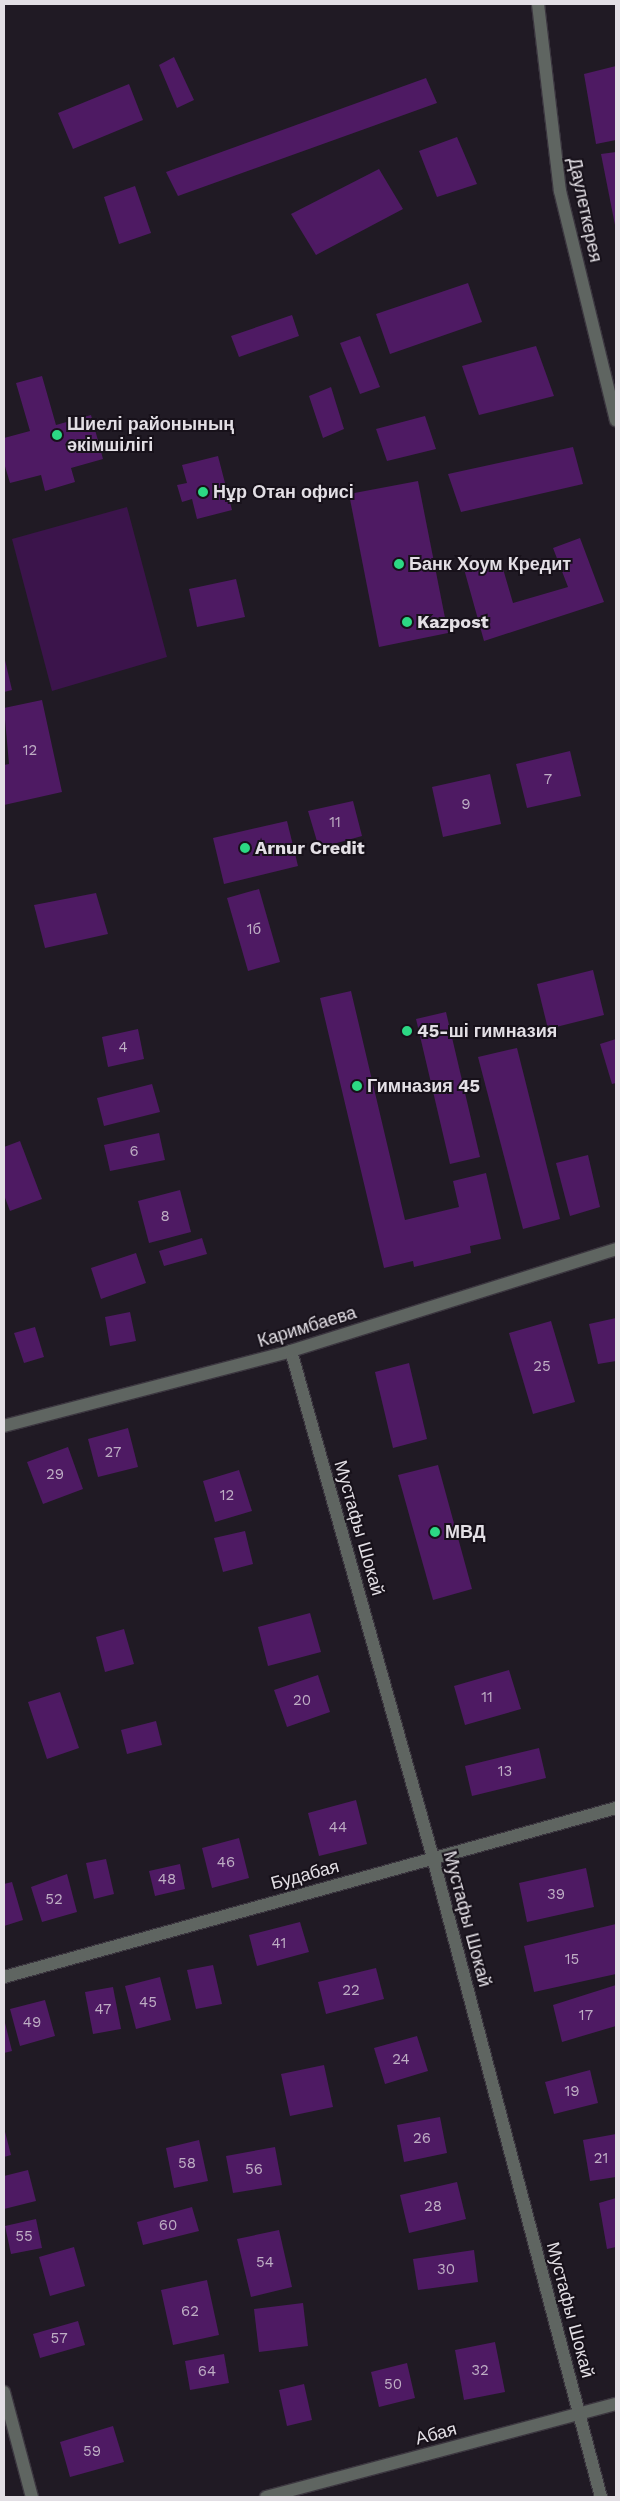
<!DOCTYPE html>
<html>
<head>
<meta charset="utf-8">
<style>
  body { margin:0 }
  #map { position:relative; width:620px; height:2501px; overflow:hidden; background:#201a24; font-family:"Work Sans",sans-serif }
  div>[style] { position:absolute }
  .green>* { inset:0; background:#3b144b }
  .building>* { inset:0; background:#4e1a63 }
  .roads { filter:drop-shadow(1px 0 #3b363f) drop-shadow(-1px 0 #3b363f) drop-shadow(0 1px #3b363f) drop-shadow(0 -1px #3b363f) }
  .minor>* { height:12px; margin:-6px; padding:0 6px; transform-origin:6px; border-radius:6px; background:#5f6561 }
  .dots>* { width:14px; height:14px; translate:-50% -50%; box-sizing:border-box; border:2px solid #17111a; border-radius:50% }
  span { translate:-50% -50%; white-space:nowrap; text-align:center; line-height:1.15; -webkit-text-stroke:4px #17111a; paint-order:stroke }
  .number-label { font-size:15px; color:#beaec4 }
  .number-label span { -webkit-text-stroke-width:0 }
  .street-label { font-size:18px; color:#e3dfe5 }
  .poi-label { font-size:18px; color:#e3dfe5; font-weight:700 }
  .left { translate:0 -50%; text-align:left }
  .frame { position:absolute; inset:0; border:5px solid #e3dfe5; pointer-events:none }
</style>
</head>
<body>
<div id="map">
  <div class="green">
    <i style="clip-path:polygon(127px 507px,167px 657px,52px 691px,12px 539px)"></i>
  </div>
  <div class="building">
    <i style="clip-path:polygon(174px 57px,194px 100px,177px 108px,159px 65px)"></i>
    <i style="clip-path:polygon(616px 66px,616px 140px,596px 144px,584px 74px)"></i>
    <i style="clip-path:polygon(426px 78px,437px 103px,178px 196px,166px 172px)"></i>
    <i style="clip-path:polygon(129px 84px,143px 120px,73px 149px,58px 113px)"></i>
    <i style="clip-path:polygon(457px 137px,477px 184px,437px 197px,419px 151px)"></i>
    <i style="clip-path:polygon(616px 152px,616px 225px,615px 225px,601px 154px)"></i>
    <i style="clip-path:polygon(379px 169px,403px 209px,316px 255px,291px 214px)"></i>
    <i style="clip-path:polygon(135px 186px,151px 233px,119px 244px,104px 197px)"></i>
    <i style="clip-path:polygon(468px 283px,482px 322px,390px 354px,376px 314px)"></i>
    <i style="clip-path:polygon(292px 315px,299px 336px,239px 357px,231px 336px)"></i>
    <i style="clip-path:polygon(360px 336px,380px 387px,360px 394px,340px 343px)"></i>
    <i style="clip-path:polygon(536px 346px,554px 396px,479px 415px,462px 366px)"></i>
    <i style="clip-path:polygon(42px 376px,56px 425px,91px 415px,103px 459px,71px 468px,75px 482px,45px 491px,41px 475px,10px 483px,4px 463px,4px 438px,30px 431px,16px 383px)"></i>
    <i style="clip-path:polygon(331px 387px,344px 429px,323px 438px,309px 396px)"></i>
    <i style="clip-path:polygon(425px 416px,436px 449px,387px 461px,376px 429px)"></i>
    <i style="clip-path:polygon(573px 447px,583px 484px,461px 512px,448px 474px)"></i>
    <i style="clip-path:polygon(218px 456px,232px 510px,197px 519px,192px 499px,182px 502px,177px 485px,187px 483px,182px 465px)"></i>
    <i style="clip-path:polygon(418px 481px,448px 633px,379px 647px,349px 494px)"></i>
    <i style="clip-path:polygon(580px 538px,604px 602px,484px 641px,464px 569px,501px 562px,513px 603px,568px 587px,553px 548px)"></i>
    <i style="clip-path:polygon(236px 579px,245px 617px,197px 627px,189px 589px)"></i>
    <i style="clip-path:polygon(4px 656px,12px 690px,4px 692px)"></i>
    <i style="clip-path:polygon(42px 700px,62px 792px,4px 805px,4px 765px,9px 764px,4px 708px)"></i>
    <i style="clip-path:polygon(570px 751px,581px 796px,527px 808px,516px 764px)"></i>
    <i style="clip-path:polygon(490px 774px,501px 824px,443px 837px,432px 787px)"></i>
    <i style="clip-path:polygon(353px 801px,362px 836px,319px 848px,308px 811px)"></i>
    <i style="clip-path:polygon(287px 821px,298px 866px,224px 884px,213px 838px)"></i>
    <i style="clip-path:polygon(259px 889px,280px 962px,248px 971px,227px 898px)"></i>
    <i style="clip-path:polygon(96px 893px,108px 934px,45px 948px,34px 905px)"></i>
    <i style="clip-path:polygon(593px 970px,604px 1015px,548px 1029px,537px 984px)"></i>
    <i style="clip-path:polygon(351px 991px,405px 1220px,459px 1207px,453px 1181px,486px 1173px,501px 1239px,470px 1246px,471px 1253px,414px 1267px,413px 1261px,384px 1268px,320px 998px)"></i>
    <i style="clip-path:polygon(446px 1012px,480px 1157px,450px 1164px,416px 1019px)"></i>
    <i style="clip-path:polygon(138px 1029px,144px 1059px,108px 1067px,102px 1037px)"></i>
    <i style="clip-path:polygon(616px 1039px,616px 1083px,612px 1084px,600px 1044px)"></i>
    <i style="clip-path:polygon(517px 1048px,560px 1219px,523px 1229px,478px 1057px)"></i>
    <i style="clip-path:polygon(152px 1084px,160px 1112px,104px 1126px,97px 1098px)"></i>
    <i style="clip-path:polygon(159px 1133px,165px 1160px,110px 1171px,104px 1145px)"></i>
    <i style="clip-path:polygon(20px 1141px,42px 1199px,10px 1211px,4px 1195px,4px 1147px)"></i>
    <i style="clip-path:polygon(588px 1155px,600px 1207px,570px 1216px,556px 1163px)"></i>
    <i style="clip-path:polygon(180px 1190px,191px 1232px,149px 1243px,138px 1201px)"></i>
    <i style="clip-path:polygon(202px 1238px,207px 1254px,164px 1266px,159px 1251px)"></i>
    <i style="clip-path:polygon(136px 1253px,146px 1283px,101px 1299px,91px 1268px)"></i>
    <i style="clip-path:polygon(130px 1312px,136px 1341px,110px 1346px,105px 1317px)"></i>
    <i style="clip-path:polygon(616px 1318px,616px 1361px,598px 1364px,589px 1324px)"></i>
    <i style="clip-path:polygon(551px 1321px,575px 1402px,533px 1414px,509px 1333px)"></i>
    <i style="clip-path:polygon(35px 1327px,44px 1357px,24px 1363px,14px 1333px)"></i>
    <i style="clip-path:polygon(409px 1363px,427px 1439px,393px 1448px,375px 1372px)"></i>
    <i style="clip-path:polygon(128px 1428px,138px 1467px,98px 1477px,88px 1439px)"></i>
    <i style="clip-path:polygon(68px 1447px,83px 1489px,43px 1504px,27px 1462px)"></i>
    <i style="clip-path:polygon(438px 1465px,472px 1589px,433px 1600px,398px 1475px)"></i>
    <i style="clip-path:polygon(239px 1470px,252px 1511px,215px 1522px,203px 1481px)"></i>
    <i style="clip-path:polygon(245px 1531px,253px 1564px,223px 1572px,214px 1538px)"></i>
    <i style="clip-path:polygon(310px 1613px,321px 1652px,268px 1666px,258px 1627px)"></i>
    <i style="clip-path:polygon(124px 1629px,134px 1664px,105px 1672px,96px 1637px)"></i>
    <i style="clip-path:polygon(509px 1670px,521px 1709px,465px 1725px,454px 1686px)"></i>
    <i style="clip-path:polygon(318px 1675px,330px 1712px,287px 1727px,274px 1690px)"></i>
    <i style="clip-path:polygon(60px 1692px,79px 1748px,47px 1759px,28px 1702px)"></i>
    <i style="clip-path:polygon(156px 1721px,162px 1745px,127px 1754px,121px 1730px)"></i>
    <i style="clip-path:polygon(539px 1748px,546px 1778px,472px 1796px,465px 1766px)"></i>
    <i style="clip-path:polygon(356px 1800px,367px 1844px,319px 1856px,308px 1813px)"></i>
    <i style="clip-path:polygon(239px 1838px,249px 1878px,212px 1888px,202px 1848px)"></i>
    <i style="clip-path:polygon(106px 1859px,114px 1894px,94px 1899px,86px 1863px)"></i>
    <i style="clip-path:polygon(180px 1864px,185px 1889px,155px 1896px,149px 1871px)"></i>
    <i style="clip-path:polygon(586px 1868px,594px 1907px,527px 1922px,519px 1883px)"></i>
    <i style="clip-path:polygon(67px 1874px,77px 1912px,42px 1922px,31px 1887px)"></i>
    <i style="clip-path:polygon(12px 1882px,23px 1920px,4px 1926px,4px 1884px)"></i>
    <i style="clip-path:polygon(300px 1922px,309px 1952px,257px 1966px,249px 1935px)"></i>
    <i style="clip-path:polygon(616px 1924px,616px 1974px,534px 1992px,524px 1946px)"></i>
    <i style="clip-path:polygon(213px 1965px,222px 2004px,196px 2009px,187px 1970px)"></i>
    <i style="clip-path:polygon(376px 1968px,384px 1999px,326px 2014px,318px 1982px)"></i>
    <i style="clip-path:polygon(160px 1977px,171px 2020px,136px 2029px,125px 1986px)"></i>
    <i style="clip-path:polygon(616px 1985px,616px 2026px,562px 2042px,553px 2005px)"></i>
    <i style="clip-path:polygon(113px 1987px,121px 2029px,93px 2034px,85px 1992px)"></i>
    <i style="clip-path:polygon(45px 2000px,55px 2036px,20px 2046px,10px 2009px)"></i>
    <i style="clip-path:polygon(4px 2019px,12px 2051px,4px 2053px)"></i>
    <i style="clip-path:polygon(417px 2036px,428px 2071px,385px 2084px,374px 2048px)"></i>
    <i style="clip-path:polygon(324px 2065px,333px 2107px,290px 2116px,281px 2074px)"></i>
    <i style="clip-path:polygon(590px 2070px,598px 2103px,554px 2114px,545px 2082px)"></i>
    <i style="clip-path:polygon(440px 2117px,447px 2153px,404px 2162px,397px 2125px)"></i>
    <i style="clip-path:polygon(4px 2128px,11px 2155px,4px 2157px)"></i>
    <i style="clip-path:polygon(616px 2134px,616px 2177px,590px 2181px,583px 2140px)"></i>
    <i style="clip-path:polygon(199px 2140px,208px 2181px,174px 2188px,166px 2148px)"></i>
    <i style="clip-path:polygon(275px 2147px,282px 2185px,233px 2193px,226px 2156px)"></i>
    <i style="clip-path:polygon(28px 2170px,36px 2201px,4px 2209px,4px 2176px)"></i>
    <i style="clip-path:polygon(457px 2182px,466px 2219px,409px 2233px,400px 2195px)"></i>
    <i style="clip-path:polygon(616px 2198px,616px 2247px,607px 2249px,599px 2203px)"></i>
    <i style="clip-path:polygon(192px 2207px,199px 2231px,143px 2245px,137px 2222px)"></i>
    <i style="clip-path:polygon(36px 2219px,42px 2248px,11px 2254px,5px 2226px)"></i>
    <i style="clip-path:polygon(279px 2230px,292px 2287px,251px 2297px,237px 2239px)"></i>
    <i style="clip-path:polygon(74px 2247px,85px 2286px,50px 2296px,39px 2257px)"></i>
    <i style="clip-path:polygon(474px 2250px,478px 2282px,418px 2290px,413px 2259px)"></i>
    <i style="clip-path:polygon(207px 2280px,219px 2335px,173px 2345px,161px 2290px)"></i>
    <i style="clip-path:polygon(303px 2303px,308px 2346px,259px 2352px,254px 2309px)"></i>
    <i style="clip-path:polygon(78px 2321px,85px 2345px,40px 2358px,33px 2334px)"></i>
    <i style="clip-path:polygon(495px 2342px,505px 2392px,464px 2400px,455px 2350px)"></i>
    <i style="clip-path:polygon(224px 2354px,229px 2383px,190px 2390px,185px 2361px)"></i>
    <i style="clip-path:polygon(407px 2363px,415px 2398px,379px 2407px,371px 2372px)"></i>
    <i style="clip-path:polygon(304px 2384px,312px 2420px,287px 2426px,279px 2390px)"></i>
    <i style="clip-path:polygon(113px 2426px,124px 2462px,70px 2477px,60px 2442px)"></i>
  </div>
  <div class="roads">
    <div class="minor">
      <i style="left:538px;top:4px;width:188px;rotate:83.3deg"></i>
      <i style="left:560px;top:191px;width:236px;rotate:76.3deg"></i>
      <i style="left:291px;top:1351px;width:527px;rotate:74.35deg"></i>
      <i style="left:433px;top:1858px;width:661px;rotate:75.27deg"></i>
      <i style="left:4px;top:1426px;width:297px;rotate:-14.6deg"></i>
      <i style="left:291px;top:1351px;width:341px;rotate:-17.4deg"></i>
      <i style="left:4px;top:1977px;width:635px;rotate:-15.44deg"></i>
      <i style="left:4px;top:2392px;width:109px;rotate:75.1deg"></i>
      <i style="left:266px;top:2497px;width:362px;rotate:-14.9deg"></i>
    </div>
  </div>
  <div class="dots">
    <i style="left:57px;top:435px;background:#2cd884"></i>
    <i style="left:203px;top:492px;background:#2cd884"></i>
    <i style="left:399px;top:564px;background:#2cd884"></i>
    <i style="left:407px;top:622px;background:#2cd884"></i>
    <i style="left:245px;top:848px;background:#2cd884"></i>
    <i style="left:407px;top:1031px;background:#2cd884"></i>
    <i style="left:357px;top:1086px;background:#2cd884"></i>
    <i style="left:435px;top:1532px;background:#2cd884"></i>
  </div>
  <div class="number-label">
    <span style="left:30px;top:751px">12</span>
    <span style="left:548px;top:780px">7</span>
    <span style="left:466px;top:805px">9</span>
    <span style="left:335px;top:823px">11</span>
    <span style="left:254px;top:930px">1б</span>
    <span style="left:123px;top:1048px">4</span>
    <span style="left:134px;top:1152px">6</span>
    <span style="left:165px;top:1217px">8</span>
    <span style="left:542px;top:1367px">25</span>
    <span style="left:113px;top:1453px">27</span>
    <span style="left:55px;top:1475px">29</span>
    <span style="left:227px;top:1496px">12</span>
    <span style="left:487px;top:1698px">11</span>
    <span style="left:302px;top:1701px">20</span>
    <span style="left:505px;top:1772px">13</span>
    <span style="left:338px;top:1828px">44</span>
    <span style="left:226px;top:1863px">46</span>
    <span style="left:167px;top:1880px">48</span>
    <span style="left:556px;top:1895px">39</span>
    <span style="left:54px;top:1900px">52</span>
    <span style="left:279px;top:1944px">41</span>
    <span style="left:572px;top:1960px">15</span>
    <span style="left:351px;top:1991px">22</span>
    <span style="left:148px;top:2003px">45</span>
    <span style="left:103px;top:2010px">47</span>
    <span style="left:586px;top:2016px">17</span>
    <span style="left:32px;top:2023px">49</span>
    <span style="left:401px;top:2060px">24</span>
    <span style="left:572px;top:2092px">19</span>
    <span style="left:422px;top:2139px">26</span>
    <span style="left:601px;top:2159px">21</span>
    <span style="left:187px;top:2164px">58</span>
    <span style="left:254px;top:2170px">56</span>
    <span style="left:433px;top:2207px">28</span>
    <span style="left:168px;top:2226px">60</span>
    <span style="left:24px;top:2237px">55</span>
    <span style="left:265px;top:2263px">54</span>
    <span style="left:446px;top:2270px">30</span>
    <span style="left:190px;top:2312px">62</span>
    <span style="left:59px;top:2339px">57</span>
    <span style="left:480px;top:2371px">32</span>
    <span style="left:207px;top:2372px">64</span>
    <span style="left:393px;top:2385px">50</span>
    <span style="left:92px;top:2452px">59</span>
  </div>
  <div class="street-label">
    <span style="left:585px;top:210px;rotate:78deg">Даулеткерея</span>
    <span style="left:307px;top:1327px;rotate:-17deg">Каримбаева</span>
    <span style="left:359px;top:1528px;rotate:74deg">Мустафы Шокай</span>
    <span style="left:305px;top:1875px;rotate:-15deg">Будабая</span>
    <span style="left:467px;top:1919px;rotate:75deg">Мустафы Шокай</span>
    <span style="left:570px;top:2310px;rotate:75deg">Мустафы Шокай</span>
    <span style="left:436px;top:2434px;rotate:-15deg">Абая</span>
  </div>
  <div class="poi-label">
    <span class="left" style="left:67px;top:435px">Шиелі районының<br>әкімшілігі</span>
    <span class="left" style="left:213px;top:492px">Нұр Отан офисі</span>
    <span class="left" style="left:409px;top:564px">Банк Хоум Кредит</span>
    <span class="left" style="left:417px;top:622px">Kazpost</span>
    <span class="left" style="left:255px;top:848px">Arnur Credit</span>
    <span class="left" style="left:417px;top:1031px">45-ші гимназия</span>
    <span class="left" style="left:367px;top:1086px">Гимназия 45</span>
    <span class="left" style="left:445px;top:1532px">МВД</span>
  </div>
  <div class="frame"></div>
</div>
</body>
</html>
